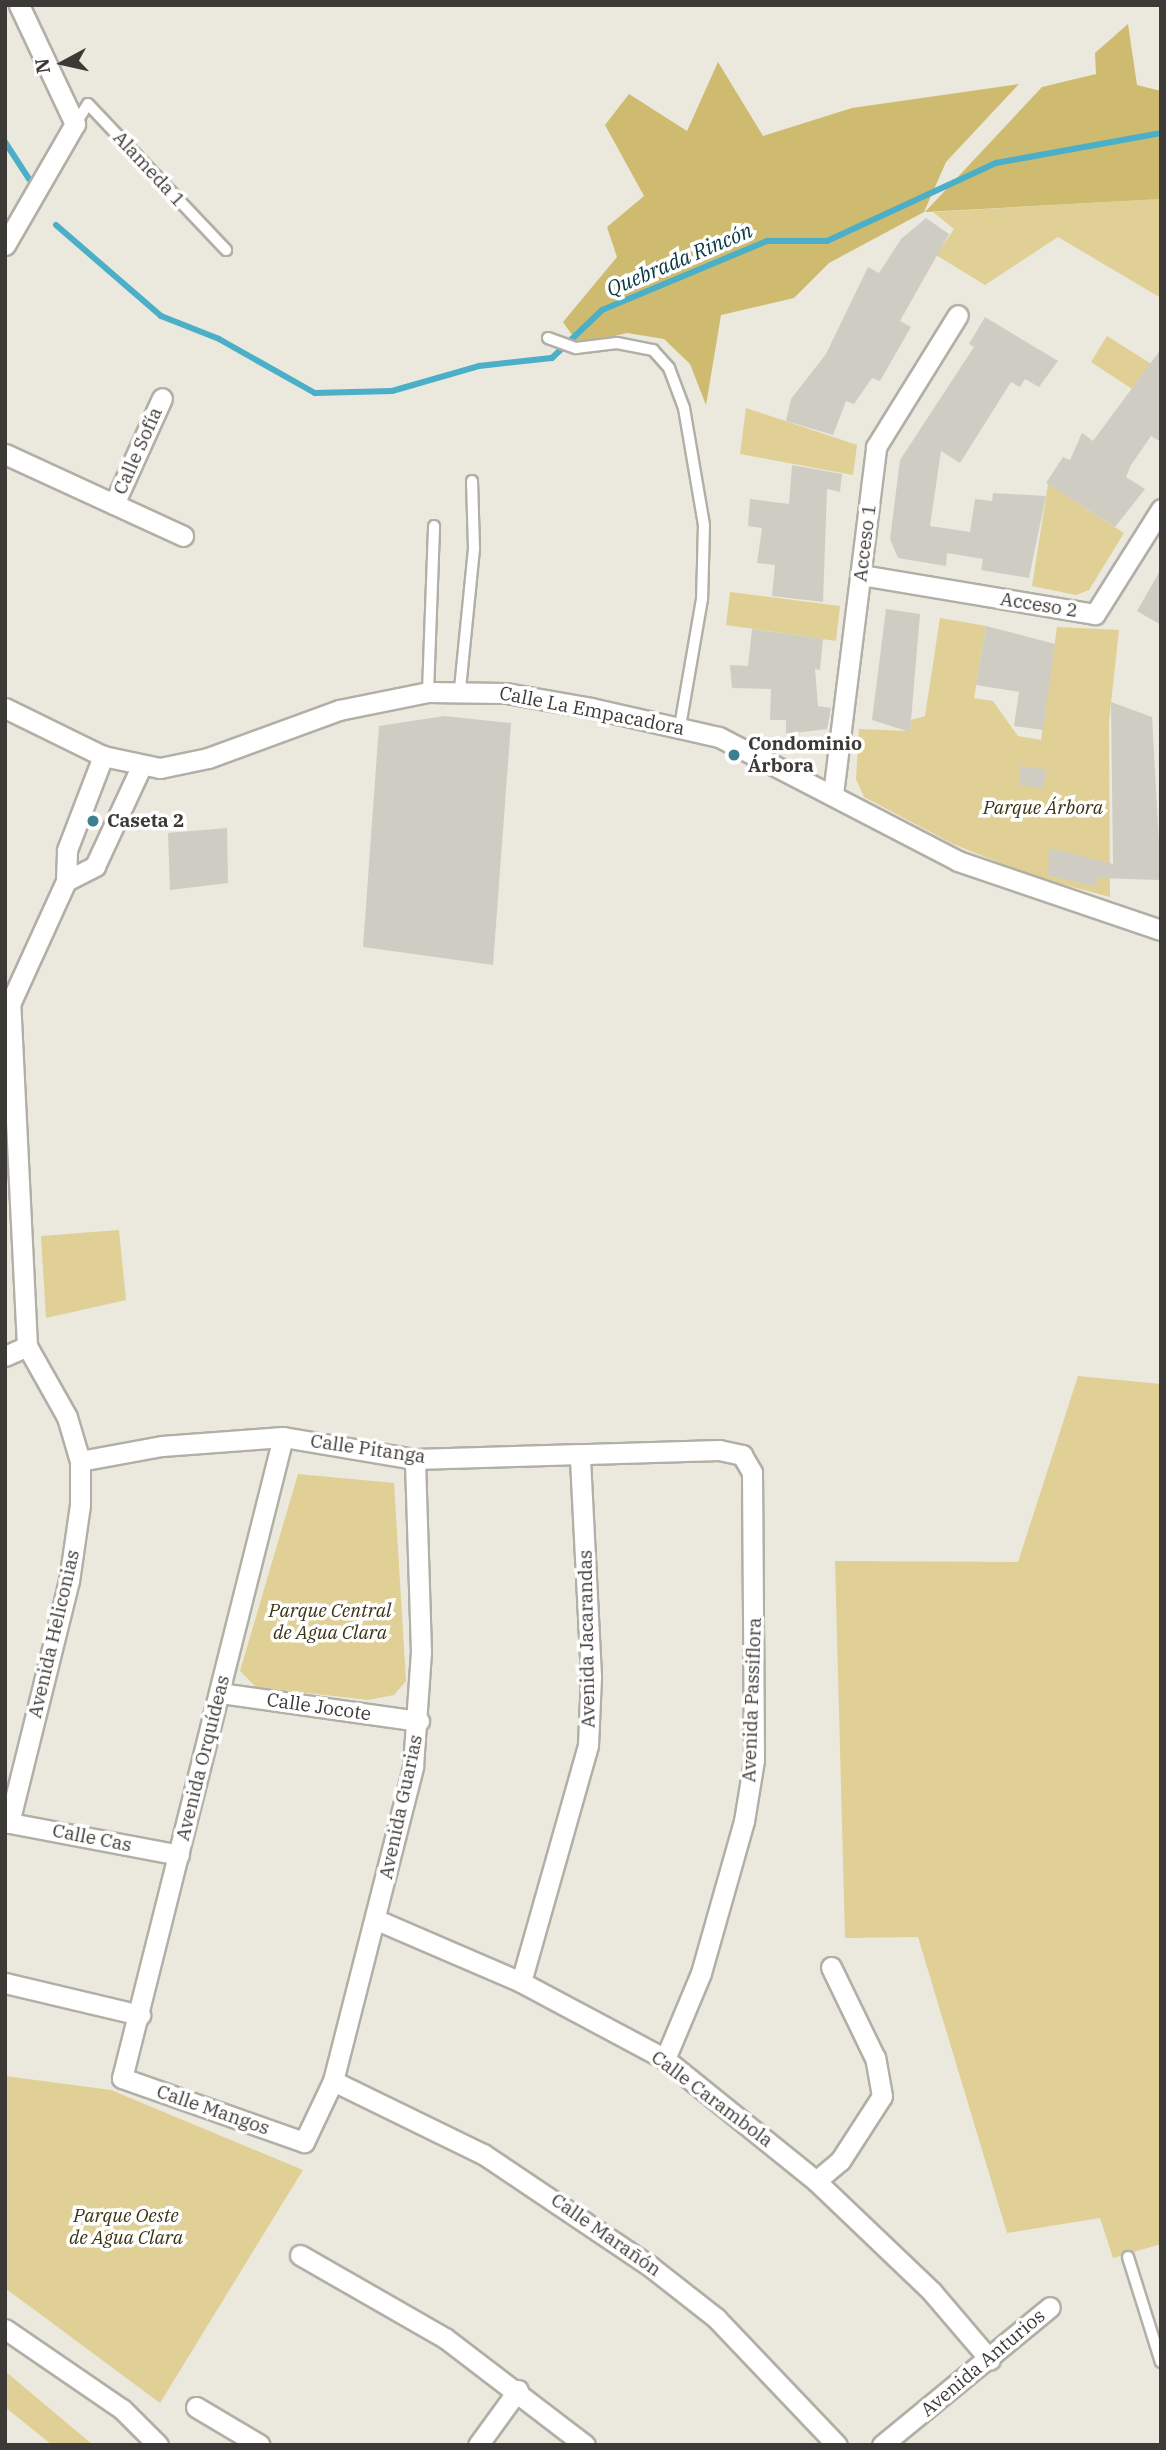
<!DOCTYPE html>
<html>
<head>
<meta charset="utf-8">
<style>
  body { margin:0 }
  #map { position:relative; width:1166px; height:2450px; overflow:hidden; background:#ebe8de; font-family:"IBM Plex Serif",serif }
  div>[style] { position:absolute }
  .green>* { inset:0; background:#e0d095 }
  .forest>* { inset:0; background:#cebb6f }
  .stream>* { height:6px; margin:-3px; padding:0 3px; transform-origin:3px; border-radius:3px; background:#4bafc8 }
  .building>* { inset:0; background:#cfcdc3 }
  .roads { filter:drop-shadow(2px 0 #b1afa6) drop-shadow(-2px 0 #b1afa6) drop-shadow(0 2px #b1afa6) drop-shadow(0 -2px #b1afa6) }
  .lane>* { height:10px; margin:-5px; padding:0 5px; transform-origin:5px; border-radius:5px; background:#fff }
  .street>* { height:19px; margin:-9.5px; padding:0 9.5px; transform-origin:9.5px; border-radius:9.5px; background:#fff }
  .dots>* { width:19px; height:19px; translate:-50% -50%; box-sizing:border-box; border:4px solid #fff; border-radius:50% }
  span { translate:-50% -50%; white-space:nowrap; text-align:center; line-height:1.15; -webkit-text-stroke:7px #fff; paint-order:stroke }
  .street-label { font-size:19px; color:#3b3a36 }
  .poi-label { font-size:19px; color:#3b3a36; font-weight:700 }
  .left { translate:0 -50%; text-align:left }
  .park-label { font-size:19px; color:#3b3311; font-style:italic }
  .water-label { font-size:21px; color:#073742; font-style:italic }
  .frame { position:absolute; inset:0; border:7px solid #3b3a36; pointer-events:none }
  .north { position:absolute; left:28px; top:28px; width:70px; height:70px; -webkit-text-stroke:5px #fff; paint-order:stroke; rotate:262deg; font-size:19px; font-weight:700; line-height:28px; text-align:center; color:#3b3a36 }
  .north::after { content:''; display:block; margin:auto; width:24px; height:32px; background:#3b3a36; clip-path:polygon(50% 0,100% 100%,50% 72%,0 100%) }
</style>
</head>
<body>
<div id="map">
  <div class="green">
    <i style="clip-path:polygon(1161px 199px,1161px 298px,1058px 237px,985px 285px,936px 255px,954px 229px,933px 212px)"></i>
    <i style="clip-path:polygon(1107px 336px,1161px 370px,1161px 408px,1091px 362px)"></i>
    <i style="clip-path:polygon(746px 408px,857px 445px,853px 475px,740px 454px)"></i>
    <i style="clip-path:polygon(1048px 484px,1124px 533px,1089px 590px,1076px 595px,1032px 586px)"></i>
    <i style="clip-path:polygon(730px 592px,840px 606px,836px 641px,726px 625px)"></i>
    <i style="clip-path:polygon(940px 618px,986px 626px,974px 698px,993px 701px,1018px 736px,1041px 740px,1057px 627px,1119px 630px,1109px 721px,1110px 897px,1032px 876px,953px 844px,864px 797px,856px 779px,859px 729px,910px 731px,911px 720px,925px 716px)"></i>
    <i style="clip-path:polygon(119px 1230px,126px 1300px,46px 1318px,41px 1236px)"></i>
    <i style="clip-path:polygon(1078px 1376px,1161px 1384px,1161px 2244px,1113px 2258px,1100px 2218px,1007px 2233px,918px 1937px,845px 1938px,835px 1561px,1018px 1562px)"></i>
    <i style="clip-path:polygon(298px 1474px,394px 1483px,406px 1681px,394px 1695px,368px 1700px,256px 1687px,240px 1671px)"></i>
    <i style="clip-path:polygon(5px 2076px,111px 2090px,303px 2170px,160px 2403px,5px 2288px)"></i>
    <i style="clip-path:polygon(5px 2371px,93px 2445px,52px 2445px,5px 2407px)"></i>
  </div>
  <div class="forest">
    <i style="clip-path:polygon(1128px 24px,1137px 85px,1161px 91px,1161px 199px,925px 212px,1042px 87px,1096px 74px,1095px 53px)"></i>
    <i style="clip-path:polygon(718px 62px,763px 136px,852px 108px,1019px 84px,946px 162px,924px 212px,829px 263px,794px 298px,721px 315px,706px 405px,690px 364px,664px 339px,627px 333px,579px 345px,563px 322px,617px 257px,607px 227px,644px 196px,605px 125px,629px 94px,687px 131px)"></i>
  </div>
  <div class="stream">
    <i style="left:5px;top:142px;width:44px;rotate:57deg"></i>
    <i style="left:56px;top:225px;width:139px;rotate:40.9deg"></i>
    <i style="left:161px;top:316px;width:62px;rotate:21.6deg"></i>
    <i style="left:219px;top:339px;width:110px;rotate:29.4deg"></i>
    <i style="left:315px;top:393px;width:77px;rotate:-1.5deg"></i>
    <i style="left:392px;top:391px;width:91px;rotate:-16deg"></i>
    <i style="left:479px;top:366px;width:73px;rotate:-6.3deg"></i>
    <i style="left:552px;top:358px;width:69px;rotate:-43.8deg"></i>
    <i style="left:602px;top:310px;width:179px;rotate:-22.7deg"></i>
    <i style="left:767px;top:241px;width:60px"></i>
    <i style="left:827px;top:241px;width:186px;rotate:-24.8deg"></i>
    <i style="left:996px;top:163px;width:168px;rotate:-10.3deg"></i>
  </div>
  <div class="building">
    <i style="clip-path:polygon(926px 218px,949px 234px,900px 321px,911px 327px,880px 381px,872px 378px,854px 404px,846px 401px,833px 435px,786px 421px,791px 399px,826px 354px,868px 267px,879px 273px,901px 239px)"></i>
    <i style="clip-path:polygon(985px 317px,1058px 361px,1039px 387px,1025px 379px,1020px 387px,1011px 382px,960px 463px,941px 451px,930px 526px,970px 532px,975px 499px,992px 501px,993px 493px,1046px 496px,1029px 578px,981px 570px,983px 559px,947px 553px,946px 566px,898px 558px,890px 539px,900px 460px,974px 347px,969px 344px)"></i>
    <i style="clip-path:polygon(1161px 349px,1161px 442px,1151px 436px,1131px 465px,1126px 477px,1145px 489px,1115px 527px,1046px 483px,1063px 457px,1070px 460px,1082px 433px,1093px 441px)"></i>
    <i style="clip-path:polygon(792px 465px,842px 474px,840px 492px,827px 489px,823px 602px,772px 596px,775px 565px,757px 563px,762px 528px,748px 526px,750px 499px,789px 504px)"></i>
    <i style="clip-path:polygon(1161px 569px,1161px 625px,1137px 611px)"></i>
    <i style="clip-path:polygon(886px 609px,920px 614px,910px 732px,872px 720px)"></i>
    <i style="clip-path:polygon(986px 626px,1055px 644px,1043px 730px,1014px 726px,1019px 692px,976px 685px)"></i>
    <i style="clip-path:polygon(752px 629px,823px 639px,820px 670px,815px 669px,818px 706px,831px 708px,827px 729px,786px 734px,786px 720px,770px 720px,771px 689px,732px 688px,730px 665px,748px 666px)"></i>
    <i style="clip-path:polygon(1111px 702px,1152px 717px,1161px 880px,1097px 878px,1096px 887px,1048px 875px,1049px 848px,1113px 864px)"></i>
    <i style="clip-path:polygon(444px 716px,511px 723px,493px 965px,363px 947px,379px 726px)"></i>
    <i style="clip-path:polygon(1020px 766px,1047px 770px,1043px 788px,1020px 785px)"></i>
    <i style="clip-path:polygon(227px 828px,228px 883px,170px 890px,168px 833px)"></i>
  </div>
  <div class="roads">
    <div class="lane">
      <i style="left:76px;top:123px;width:22px;rotate:-58deg"></i>
      <i style="left:88px;top:104px;width:201px;rotate:46.6deg"></i>
      <i style="left:548px;top:338px;width:30px;rotate:20deg"></i>
      <i style="left:576px;top:348px;width:41px;rotate:-7deg"></i>
      <i style="left:617px;top:343px;width:37px;rotate:11deg"></i>
      <i style="left:653px;top:350px;width:24px;rotate:48deg"></i>
      <i style="left:669px;top:368px;width:43px;rotate:69.4deg"></i>
      <i style="left:684px;top:408px;width:119px;rotate:80.3deg"></i>
      <i style="left:704px;top:525px;width:74px;rotate:91.5deg"></i>
      <i style="left:702px;top:599px;width:130px;rotate:99.8deg"></i>
      <i style="left:460px;top:689px;width:142px;rotate:-84.3deg"></i>
      <i style="left:474px;top:548px;width:67px;rotate:-91.7deg"></i>
      <i style="left:428px;top:692px;width:166px;rotate:-87.9deg"></i>
      <i style="left:1128px;top:2257px;width:110px;rotate:72.6deg"></i>
    </div>
    <div class="street">
      <i style="left:5px;top:245px;width:140px;rotate:-60deg"></i>
      <i style="left:75px;top:124px;width:132px;rotate:-115.2deg"></i>
      <i style="left:5px;top:454px;width:196px;rotate:24.7deg"></i>
      <i style="left:114px;top:504px;width:116px;rotate:-65.6deg"></i>
      <i style="left:861px;top:575px;width:237px;rotate:9.5deg"></i>
      <i style="left:1095px;top:614px;width:124px;rotate:-57.8deg"></i>
      <i style="left:5px;top:708px;width:109px;rotate:26.1deg"></i>
      <i style="left:103px;top:756px;width:58px;rotate:11.9deg"></i>
      <i style="left:160px;top:768px;width:49px;rotate:-11.8deg"></i>
      <i style="left:208px;top:758px;width:140px;rotate:-20.1deg"></i>
      <i style="left:339px;top:710px;width:91px;rotate:-11.4deg"></i>
      <i style="left:428px;top:692px;width:78px;rotate:0.7deg"></i>
      <i style="left:506px;top:693px;width:86px;rotate:10deg"></i>
      <i style="left:591px;top:708px;width:131px;rotate:12.8deg"></i>
      <i style="left:719px;top:737px;width:269px;rotate:27.4deg"></i>
      <i style="left:958px;top:861px;width:214px;rotate:18.8deg"></i>
      <i style="left:833px;top:794px;width:350px;rotate:-82.9deg"></i>
      <i style="left:876px;top:447px;width:155px;rotate:-58.2deg"></i>
      <i style="left:66px;top:881px;width:33px;rotate:-27deg"></i>
      <i style="left:95px;top:866px;width:109px;rotate:-65.1deg"></i>
      <i style="left:5px;top:1356px;width:24px;rotate:-24deg"></i>
      <i style="left:283px;top:1437px;width:661px;rotate:104.1deg"></i>
      <i style="left:122px;top:2078px;width:193px;rotate:19.4deg"></i>
      <i style="left:304px;top:2142px;width:68px;rotate:-64.6deg"></i>
      <i style="left:333px;top:2081px;width:325px;rotate:-75.7deg"></i>
      <i style="left:413px;top:1766px;width:114px;rotate:-86deg"></i>
      <i style="left:421px;top:1652px;width:193px;rotate:-91.8deg"></i>
      <i style="left:80px;top:1461px;width:83px;rotate:-10.4deg"></i>
      <i style="left:162px;top:1446px;width:121px;rotate:-4.3deg"></i>
      <i style="left:283px;top:1437px;width:134px;rotate:9.5deg"></i>
      <i style="left:415px;top:1459px;width:304px;rotate:-1.7deg"></i>
      <i style="left:719px;top:1450px;width:24px;rotate:12deg"></i>
      <i style="left:742px;top:1455px;width:20px;rotate:60deg"></i>
      <i style="left:752px;top:1472px;width:288px;rotate:89.6deg"></i>
      <i style="left:754px;top:1760px;width:62px;rotate:99.3deg"></i>
      <i style="left:744px;top:1821px;width:158px;rotate:105.8deg"></i>
      <i style="left:701px;top:1973px;width:93px;rotate:112.7deg"></i>
      <i style="left:220px;top:1693px;width:201px;rotate:8deg"></i>
      <i style="left:5px;top:1822px;width:177px;rotate:10.7deg"></i>
      <i style="left:9px;top:1823px;width:249px;rotate:-76.1deg"></i>
      <i style="left:69px;top:1581px;width:77px;rotate:-81.8deg"></i>
      <i style="left:80px;top:1505px;width:44px;rotate:-90deg"></i>
      <i style="left:80px;top:1461px;width:46px;rotate:-106.5deg"></i>
      <i style="left:67px;top:1417px;width:81px;rotate:-119.4deg"></i>
      <i style="left:27px;top:1346px;width:342px;rotate:-92.8deg"></i>
      <i style="left:10px;top:1004px;width:135px;rotate:-65.5deg"></i>
      <i style="left:66px;top:881px;width:31px;rotate:-88deg"></i>
      <i style="left:67px;top:850px;width:101px;rotate:-69deg"></i>
      <i style="left:377px;top:1920px;width:157px;rotate:23.3deg"></i>
      <i style="left:521px;top:1982px;width:163px;rotate:28.1deg"></i>
      <i style="left:665px;top:2059px;width:194px;rotate:38.9deg"></i>
      <i style="left:816px;top:2181px;width:161px;rotate:43.7deg"></i>
      <i style="left:932px;top:2292px;width:89px;rotate:49.5deg"></i>
      <i style="left:521px;top:1982px;width:246px;rotate:-74.2deg"></i>
      <i style="left:588px;top:1745px;width:69px;rotate:-87.5deg"></i>
      <i style="left:591px;top:1676px;width:220px;rotate:-92.9deg"></i>
      <i style="left:5px;top:1983px;width:139px;rotate:13.3deg"></i>
      <i style="left:333px;top:2081px;width:167px;rotate:26deg"></i>
      <i style="left:483px;top:2154px;width:202px;rotate:33.9deg"></i>
      <i style="left:651px;top:2267px;width:83px;rotate:38.1deg"></i>
      <i style="left:716px;top:2318px;width:175px;rotate:46.4deg"></i>
      <i style="left:816px;top:2181px;width:31px;rotate:-40deg"></i>
      <i style="left:840px;top:2161px;width:77px;rotate:-57.1deg"></i>
      <i style="left:882px;top:2096px;width:39px;rotate:-100deg"></i>
      <i style="left:875px;top:2058px;width:101px;rotate:-115.8deg"></i>
      <i style="left:300px;top:2255px;width:167px;rotate:29.8deg"></i>
      <i style="left:445px;top:2338px;width:176px;rotate:37.4deg"></i>
      <i style="left:5px;top:2329px;width:142px;rotate:34.4deg"></i>
      <i style="left:122px;top:2409px;width:51px;rotate:45deg"></i>
      <i style="left:196px;top:2407px;width:74px;rotate:30.7deg"></i>
      <i style="left:478px;top:2445px;width:68px;rotate:-54deg"></i>
      <i style="left:882px;top:2445px;width:217px;rotate:-39.4deg"></i>
    </div>
  </div>
  <div class="dots">
    <i style="left:734px;top:755px;background:#3d7f90"></i>
    <i style="left:93px;top:821px;background:#3d7f90"></i>
  </div>
  <div class="street-label">
    <span style="left:149px;top:169px;rotate:47deg">Alameda 1</span>
    <span style="left:138px;top:451px;rotate:-66deg">Calle Sofía</span>
    <span style="left:865px;top:543px;rotate:-83deg">Acceso 1</span>
    <span style="left:1039px;top:605px;rotate:9deg">Acceso 2</span>
    <span style="left:592px;top:711px;rotate:11deg">Calle La Empacadora</span>
    <span style="left:368px;top:1449px;rotate:8deg">Calle Pitanga</span>
    <span style="left:54px;top:1634px;rotate:-77deg">Avenida Heliconias</span>
    <span style="left:587px;top:1639px;rotate:-91deg">Avenida Jacarandas</span>
    <span style="left:752px;top:1700px;rotate:-88deg">Avenida Passiflora</span>
    <span style="left:319px;top:1707px;rotate:8deg">Calle Jocote</span>
    <span style="left:203px;top:1758px;rotate:-76deg">Avenida Orquídeas</span>
    <span style="left:401px;top:1807px;rotate:-78deg">Avenida Guarias</span>
    <span style="left:92px;top:1838px;rotate:11deg">Calle Cas</span>
    <span style="left:712px;top:2099px;rotate:37deg">Calle Carambola</span>
    <span style="left:213px;top:2110px;rotate:19deg">Calle Mangos</span>
    <span style="left:606px;top:2235px;rotate:35deg">Calle Marañón</span>
    <span style="left:983px;top:2363px;rotate:-40deg">Avenida Anturios</span>
  </div>
  <div class="poi-label">
    <span class="left" style="left:748px;top:755px">Condominio<br>Árbora</span>
    <span class="left" style="left:107px;top:821px">Caseta 2</span>
  </div>
  <div class="park-label">
    <span style="left:1043px;top:808px">Parque Árbora</span>
    <span style="left:330px;top:1622px">Parque Central<br>de Agua Clara</span>
    <span style="left:126px;top:2227px">Parque Oeste<br>de Agua Clara</span>
  </div>
  <div class="water-label">
    <span style="left:679px;top:259px;rotate:-23deg">Quebrada Rincón</span>
  </div>
  <div class="frame"></div>
  <div class="north">N</div>
</div>
</body>
</html>
